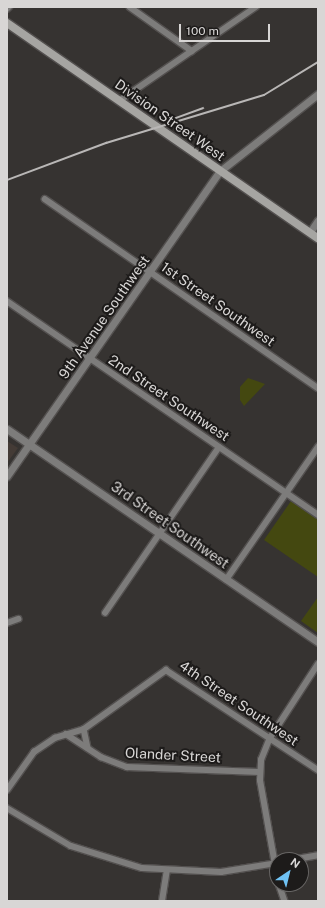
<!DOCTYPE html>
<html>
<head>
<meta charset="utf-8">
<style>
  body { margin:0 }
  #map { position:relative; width:325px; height:908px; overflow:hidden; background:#363331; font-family:"Public Sans",sans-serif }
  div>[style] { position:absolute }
  .built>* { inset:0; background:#443b36 }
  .green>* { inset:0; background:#444810 }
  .roads { filter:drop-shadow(1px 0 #53504f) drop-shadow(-1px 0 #53504f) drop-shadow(0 1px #53504f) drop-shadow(0 -1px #53504f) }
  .minor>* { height:5.5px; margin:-2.75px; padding:0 2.75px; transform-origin:2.75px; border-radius:2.75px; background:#7d7c7b }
  .tertiary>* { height:7px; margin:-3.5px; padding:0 3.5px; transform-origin:3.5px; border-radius:3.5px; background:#7d7c7b }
  .secondary>* { height:8px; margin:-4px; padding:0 4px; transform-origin:4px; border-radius:4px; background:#a6a5a2 }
  .rail>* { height:2px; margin:-1px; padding:0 1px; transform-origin:1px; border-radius:1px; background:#b9b7b6 }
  span { translate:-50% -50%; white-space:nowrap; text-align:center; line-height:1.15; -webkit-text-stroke:4px #1d1b1a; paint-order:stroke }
  .street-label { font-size:14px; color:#d8d6d5 }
  .frame { position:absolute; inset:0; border:8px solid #d8d6d5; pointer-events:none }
  .north { position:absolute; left:269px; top:852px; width:40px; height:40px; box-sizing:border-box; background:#1d1b1a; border:1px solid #686665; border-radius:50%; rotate:35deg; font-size:11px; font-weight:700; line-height:16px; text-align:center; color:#d8d6d5 }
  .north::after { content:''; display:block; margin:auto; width:14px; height:18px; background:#6fc2f4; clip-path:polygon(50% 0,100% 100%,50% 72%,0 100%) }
  .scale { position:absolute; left:179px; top:24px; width:91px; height:18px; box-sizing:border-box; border:2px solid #d8d6d5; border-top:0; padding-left:5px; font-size:12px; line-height:14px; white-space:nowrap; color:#d8d6d5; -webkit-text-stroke:3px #1d1b1a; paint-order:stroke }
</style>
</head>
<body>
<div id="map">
  <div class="built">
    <i style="clip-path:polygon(7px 441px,18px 448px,7px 463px)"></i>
  </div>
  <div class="green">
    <i style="clip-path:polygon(248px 378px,265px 384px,244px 406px,240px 400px,240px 387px)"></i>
    <i style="clip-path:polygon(291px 501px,318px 520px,318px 577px,264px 540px)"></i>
    <i style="clip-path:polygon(318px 597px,318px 633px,301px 621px)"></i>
  </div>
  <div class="roads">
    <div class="minor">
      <i style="left:130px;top:7px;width:76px;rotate:35.4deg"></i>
      <i style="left:7px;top:9px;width:3px;rotate:-45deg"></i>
      <i style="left:119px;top:101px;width:166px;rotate:-34.5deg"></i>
      <i style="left:45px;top:199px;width:332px;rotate:34.7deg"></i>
      <i style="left:7px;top:301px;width:378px;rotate:34.5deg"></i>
      <i style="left:226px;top:580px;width:162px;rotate:-55.3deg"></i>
      <i style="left:105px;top:613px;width:201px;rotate:-55.5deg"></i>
      <i style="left:7px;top:623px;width:12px;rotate:-20deg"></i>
      <i style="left:84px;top:729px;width:19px;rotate:78deg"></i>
      <i style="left:66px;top:734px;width:42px;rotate:33.3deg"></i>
      <i style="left:101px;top:757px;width:28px;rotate:21deg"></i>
      <i style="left:127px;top:767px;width:132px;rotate:2.2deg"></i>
      <i style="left:7px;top:790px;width:47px;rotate:-54.6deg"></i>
      <i style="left:34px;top:752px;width:25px;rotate:-34deg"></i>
      <i style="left:55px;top:738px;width:30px;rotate:-17deg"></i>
      <i style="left:84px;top:729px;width:101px;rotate:-35.7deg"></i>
      <i style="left:166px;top:670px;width:182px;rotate:33.3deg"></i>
      <i style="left:7px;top:808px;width:74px;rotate:30.7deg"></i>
      <i style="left:71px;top:846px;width:74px;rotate:17.2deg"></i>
      <i style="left:142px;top:868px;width:79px;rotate:2.9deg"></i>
      <i style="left:221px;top:872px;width:57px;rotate:-9.1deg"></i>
      <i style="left:291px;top:860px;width:27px;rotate:-10deg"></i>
      <i style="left:277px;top:876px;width:97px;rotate:-100.1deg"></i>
      <i style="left:260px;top:781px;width:21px;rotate:-87deg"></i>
      <i style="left:261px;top:760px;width:24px;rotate:-68deg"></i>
      <i style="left:270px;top:738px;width:88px;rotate:-57deg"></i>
      <i style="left:279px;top:884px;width:18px;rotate:71deg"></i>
      <i style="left:162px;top:901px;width:30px;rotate:-81deg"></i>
    </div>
    <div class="tertiary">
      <i style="left:310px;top:232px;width:14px;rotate:-56deg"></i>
      <i style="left:7px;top:429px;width:377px;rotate:34.4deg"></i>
      <i style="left:7px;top:476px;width:372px;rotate:-55.1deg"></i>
      <i style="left:220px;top:171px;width:125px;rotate:-38.2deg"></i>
    </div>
    <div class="secondary">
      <i style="left:7px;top:23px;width:378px;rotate:34.7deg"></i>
    </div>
  </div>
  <div class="rail">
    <i style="left:173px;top:119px;width:32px;rotate:-20deg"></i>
    <i style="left:7px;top:180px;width:106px;rotate:-20.5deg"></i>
    <i style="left:106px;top:143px;width:165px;rotate:-16.9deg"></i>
    <i style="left:264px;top:95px;width:63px;rotate:-31.4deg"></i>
  </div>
  <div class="street-label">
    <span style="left:170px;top:120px;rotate:35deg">Division Street West</span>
    <span style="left:218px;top:304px;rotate:35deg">1st Street Southwest</span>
    <span style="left:104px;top:317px;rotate:-55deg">9th Avenue Southwest</span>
    <span style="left:169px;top:398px;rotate:34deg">2nd Street Southwest</span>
    <span style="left:170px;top:525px;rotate:35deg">3rd Street Southwest</span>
    <span style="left:239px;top:703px;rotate:34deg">4th Street Southwest</span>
    <span style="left:173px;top:755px;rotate:3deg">Olander Street</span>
  </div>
  <div class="frame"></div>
  <div class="north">N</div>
  <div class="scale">100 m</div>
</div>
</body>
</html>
